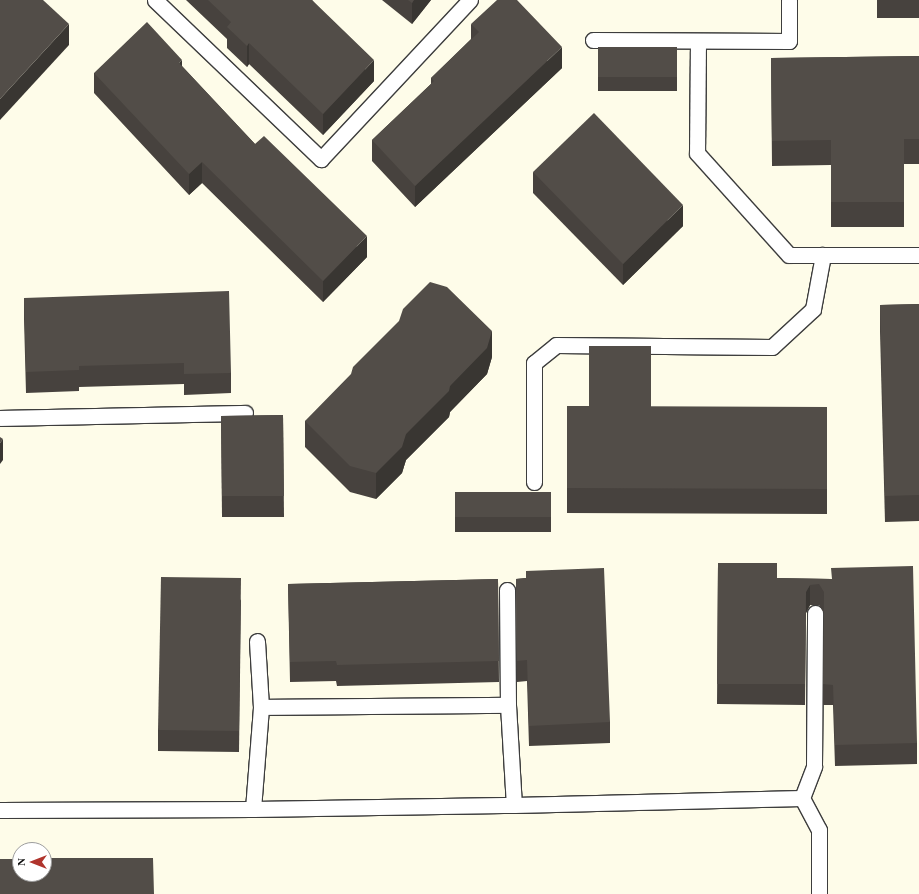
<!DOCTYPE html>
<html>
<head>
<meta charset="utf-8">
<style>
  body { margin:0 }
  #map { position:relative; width:919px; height:894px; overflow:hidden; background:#fefce9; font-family:"Times New Roman",serif }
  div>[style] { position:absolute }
  .roads { filter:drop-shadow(1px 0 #3d3d3d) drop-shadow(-1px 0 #3d3d3d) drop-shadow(0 1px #3d3d3d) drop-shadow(0 -1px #3d3d3d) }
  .service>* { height:15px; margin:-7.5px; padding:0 7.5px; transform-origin:7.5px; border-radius:7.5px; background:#fff }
  .wall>* { inset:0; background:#47423e }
  .shaded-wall>* { inset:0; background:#393632 }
  .building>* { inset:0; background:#524d48 }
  span { translate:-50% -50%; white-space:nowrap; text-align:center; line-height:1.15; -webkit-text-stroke:4px #fff; paint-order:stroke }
  .north { position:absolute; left:12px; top:842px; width:40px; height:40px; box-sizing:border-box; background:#fff; border:1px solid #9d9d9d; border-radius:50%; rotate:270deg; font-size:11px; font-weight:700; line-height:16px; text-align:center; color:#0a0a0a }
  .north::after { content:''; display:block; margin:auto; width:14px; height:18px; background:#b0342d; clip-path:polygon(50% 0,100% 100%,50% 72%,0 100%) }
</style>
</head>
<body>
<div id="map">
  <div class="roads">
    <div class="service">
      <i style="left:155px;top:0;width:230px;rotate:43.8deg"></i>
      <i style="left:321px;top:159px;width:218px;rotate:-46.9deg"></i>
      <i style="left:593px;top:40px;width:196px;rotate:0.3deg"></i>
      <i style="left:789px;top:41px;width:41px;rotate:-90deg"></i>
      <i style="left:698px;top:41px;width:112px;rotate:90.5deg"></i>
      <i style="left:697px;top:153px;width:137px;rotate:48deg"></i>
      <i style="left:789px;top:255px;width:130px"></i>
      <i style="left:0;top:418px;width:245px;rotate:-1.2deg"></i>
      <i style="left:534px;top:482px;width:119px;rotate:-90deg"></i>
      <i style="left:534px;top:363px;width:28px;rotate:-39deg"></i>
      <i style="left:556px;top:345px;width:216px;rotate:0.5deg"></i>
      <i style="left:772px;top:347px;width:56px;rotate:-42.8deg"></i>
      <i style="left:813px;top:309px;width:55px;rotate:-79.5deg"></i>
      <i style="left:507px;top:590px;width:115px;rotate:89.5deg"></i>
      <i style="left:508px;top:705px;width:100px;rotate:86.6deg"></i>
      <i style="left:514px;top:805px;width:288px;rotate:-1.4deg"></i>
      <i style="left:802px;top:798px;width:34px;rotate:-69deg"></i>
      <i style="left:814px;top:766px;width:153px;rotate:-89.6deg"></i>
      <i style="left:261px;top:707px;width:247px;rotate:-0.5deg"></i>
      <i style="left:802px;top:798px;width:36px;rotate:62deg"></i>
      <i style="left:819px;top:830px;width:64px;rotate:90deg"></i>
      <i style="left:253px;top:809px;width:261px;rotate:-0.9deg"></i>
      <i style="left:0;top:810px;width:253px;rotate:-0.2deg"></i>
      <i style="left:253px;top:809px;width:102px;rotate:-85.5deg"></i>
      <i style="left:261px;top:707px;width:66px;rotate:-93.5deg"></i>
    </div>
  </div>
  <div class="wall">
    <i style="clip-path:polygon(186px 0,312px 0,374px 81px,323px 135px,249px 64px,247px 67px,227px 48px,227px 39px)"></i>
    <i style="clip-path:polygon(382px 0,431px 0,412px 24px)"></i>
    <i style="clip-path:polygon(877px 0,919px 0,919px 18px,877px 18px)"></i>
    <i style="clip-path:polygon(471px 24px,562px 68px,415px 207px,372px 161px,372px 140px,431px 84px,431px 78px,471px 39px)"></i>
    <i style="clip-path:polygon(598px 47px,677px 47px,677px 91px,598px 91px)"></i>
    <i style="clip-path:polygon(919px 56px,919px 164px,904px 164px,904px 227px,831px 227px,831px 165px,772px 166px,771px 58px)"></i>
    <i style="clip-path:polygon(182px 66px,255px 144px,367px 257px,323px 302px,202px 183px,189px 195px,94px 93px,94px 73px)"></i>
    <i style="clip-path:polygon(533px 172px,683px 226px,623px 285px,533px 193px)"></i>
    <i style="clip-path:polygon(24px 298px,231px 373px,231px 393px,184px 395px,184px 384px,79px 387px,79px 391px,26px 393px,24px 319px)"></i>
    <i style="clip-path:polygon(919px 304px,919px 521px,885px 522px,880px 331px,880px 305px)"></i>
    <i style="clip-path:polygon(492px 357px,487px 374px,450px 412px,449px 417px,406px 460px,402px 473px,376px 499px,350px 492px,305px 447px,305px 421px)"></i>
    <i style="clip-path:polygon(567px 406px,827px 407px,827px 514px,567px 513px)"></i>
    <i style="clip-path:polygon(283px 415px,284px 517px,222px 517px,221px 416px)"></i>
    <i style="clip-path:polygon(455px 492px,551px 492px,551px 532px,455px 532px)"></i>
    <i style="clip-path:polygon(718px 563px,777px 578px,831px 579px,917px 743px,917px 764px,835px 766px,833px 705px,823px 705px,824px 613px,819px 605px,810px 605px,806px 613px,805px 705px,717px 704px)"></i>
    <i style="clip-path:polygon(526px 571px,610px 722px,610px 743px,529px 746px,527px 681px,517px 682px,516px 579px,526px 578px)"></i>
    <i style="clip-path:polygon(498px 579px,499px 682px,337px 686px,336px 681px,290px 682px,288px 584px)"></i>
    <i style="clip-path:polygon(241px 599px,239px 752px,158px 751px,158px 730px)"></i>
  </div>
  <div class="shaded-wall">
    <i style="clip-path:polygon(414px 0,431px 0,412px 24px,412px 3px)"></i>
    <i style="clip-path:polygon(69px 24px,69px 45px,0 120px,0 99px)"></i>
    <i style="clip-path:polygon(249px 43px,249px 64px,247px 67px,247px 46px)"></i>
    <i style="clip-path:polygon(562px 47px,562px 68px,415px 207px,415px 186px)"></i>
    <i style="clip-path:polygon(182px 60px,182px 81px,179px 63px)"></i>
    <i style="clip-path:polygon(374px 60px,374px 81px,323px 135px,323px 114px)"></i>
    <i style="clip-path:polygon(202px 162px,202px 183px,189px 195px,189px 174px)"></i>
    <i style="clip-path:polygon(683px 205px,683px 226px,623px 285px,623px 264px)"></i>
    <i style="clip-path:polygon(367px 236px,367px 257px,323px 302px,323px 281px)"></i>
    <i style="clip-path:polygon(492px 331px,492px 357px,487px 374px,450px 412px,449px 417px,406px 460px,402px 473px,376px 499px,376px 473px,406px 434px,450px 386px)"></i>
    <i style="clip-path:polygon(3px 439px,3px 460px,0 464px,0 443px)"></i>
    <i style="clip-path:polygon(810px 585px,810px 605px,806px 613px,805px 705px,806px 592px)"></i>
  </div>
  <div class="building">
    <i style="clip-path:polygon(0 0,43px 0,69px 24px,0 99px)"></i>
    <i style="clip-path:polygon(208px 0,312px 0,374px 60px,323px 114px,249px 43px,247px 46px,227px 27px,231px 22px)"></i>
    <i style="clip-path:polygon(408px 0,414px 0,412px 3px)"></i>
    <i style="clip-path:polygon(497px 0,517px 0,562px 47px,415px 186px,372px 140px,434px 81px,431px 78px,479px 32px,471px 24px)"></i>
    <i style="clip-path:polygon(147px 22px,182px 60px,179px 63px,255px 144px,264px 136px,367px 236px,323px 281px,202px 162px,189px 174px,94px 73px)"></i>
    <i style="clip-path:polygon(598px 47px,677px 47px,677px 77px,598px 77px)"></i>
    <i style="clip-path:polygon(919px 56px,919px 139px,904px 139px,904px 202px,831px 202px,831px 140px,772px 141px,771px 58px)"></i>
    <i style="clip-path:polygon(594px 113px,683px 205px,623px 264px,533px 172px)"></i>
    <i style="clip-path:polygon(430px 282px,447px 287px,492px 331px,487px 348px,450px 386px,449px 391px,406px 434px,402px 447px,376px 473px,350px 466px,305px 421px,351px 374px,353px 367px,399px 321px,403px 309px)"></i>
    <i style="clip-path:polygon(229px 291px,231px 373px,184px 374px,184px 363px,79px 366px,79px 370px,26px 372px,24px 298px)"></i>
    <i style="clip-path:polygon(919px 304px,919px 495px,885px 496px,880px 305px)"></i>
    <i style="clip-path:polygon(589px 346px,651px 346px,651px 407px,827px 407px,827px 489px,567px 488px,567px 406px,589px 406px)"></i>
    <i style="clip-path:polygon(283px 415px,284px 496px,222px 496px,221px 416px)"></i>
    <i style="clip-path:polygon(0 437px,3px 439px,0 443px)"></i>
    <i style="clip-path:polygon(455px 492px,551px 492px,551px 517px,455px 517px)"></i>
    <i style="clip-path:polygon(718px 563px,777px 563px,777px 578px,832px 579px,831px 568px,913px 566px,917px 743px,835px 745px,833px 685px,823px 684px,824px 592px,819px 584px,810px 585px,806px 592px,805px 684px,717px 684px)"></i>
    <i style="clip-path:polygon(604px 568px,610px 722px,529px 726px,527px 660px,517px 661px,516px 579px,526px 578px,526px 571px)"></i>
    <i style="clip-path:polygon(161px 577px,241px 578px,239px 731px,158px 730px)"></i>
    <i style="clip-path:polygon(498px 579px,499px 661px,337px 665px,336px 661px,290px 662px,288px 584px)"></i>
    <i style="clip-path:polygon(44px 858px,153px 858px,154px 894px,0 894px,0 859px,20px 859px,20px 874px,44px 874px)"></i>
  </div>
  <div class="north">N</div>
</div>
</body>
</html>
